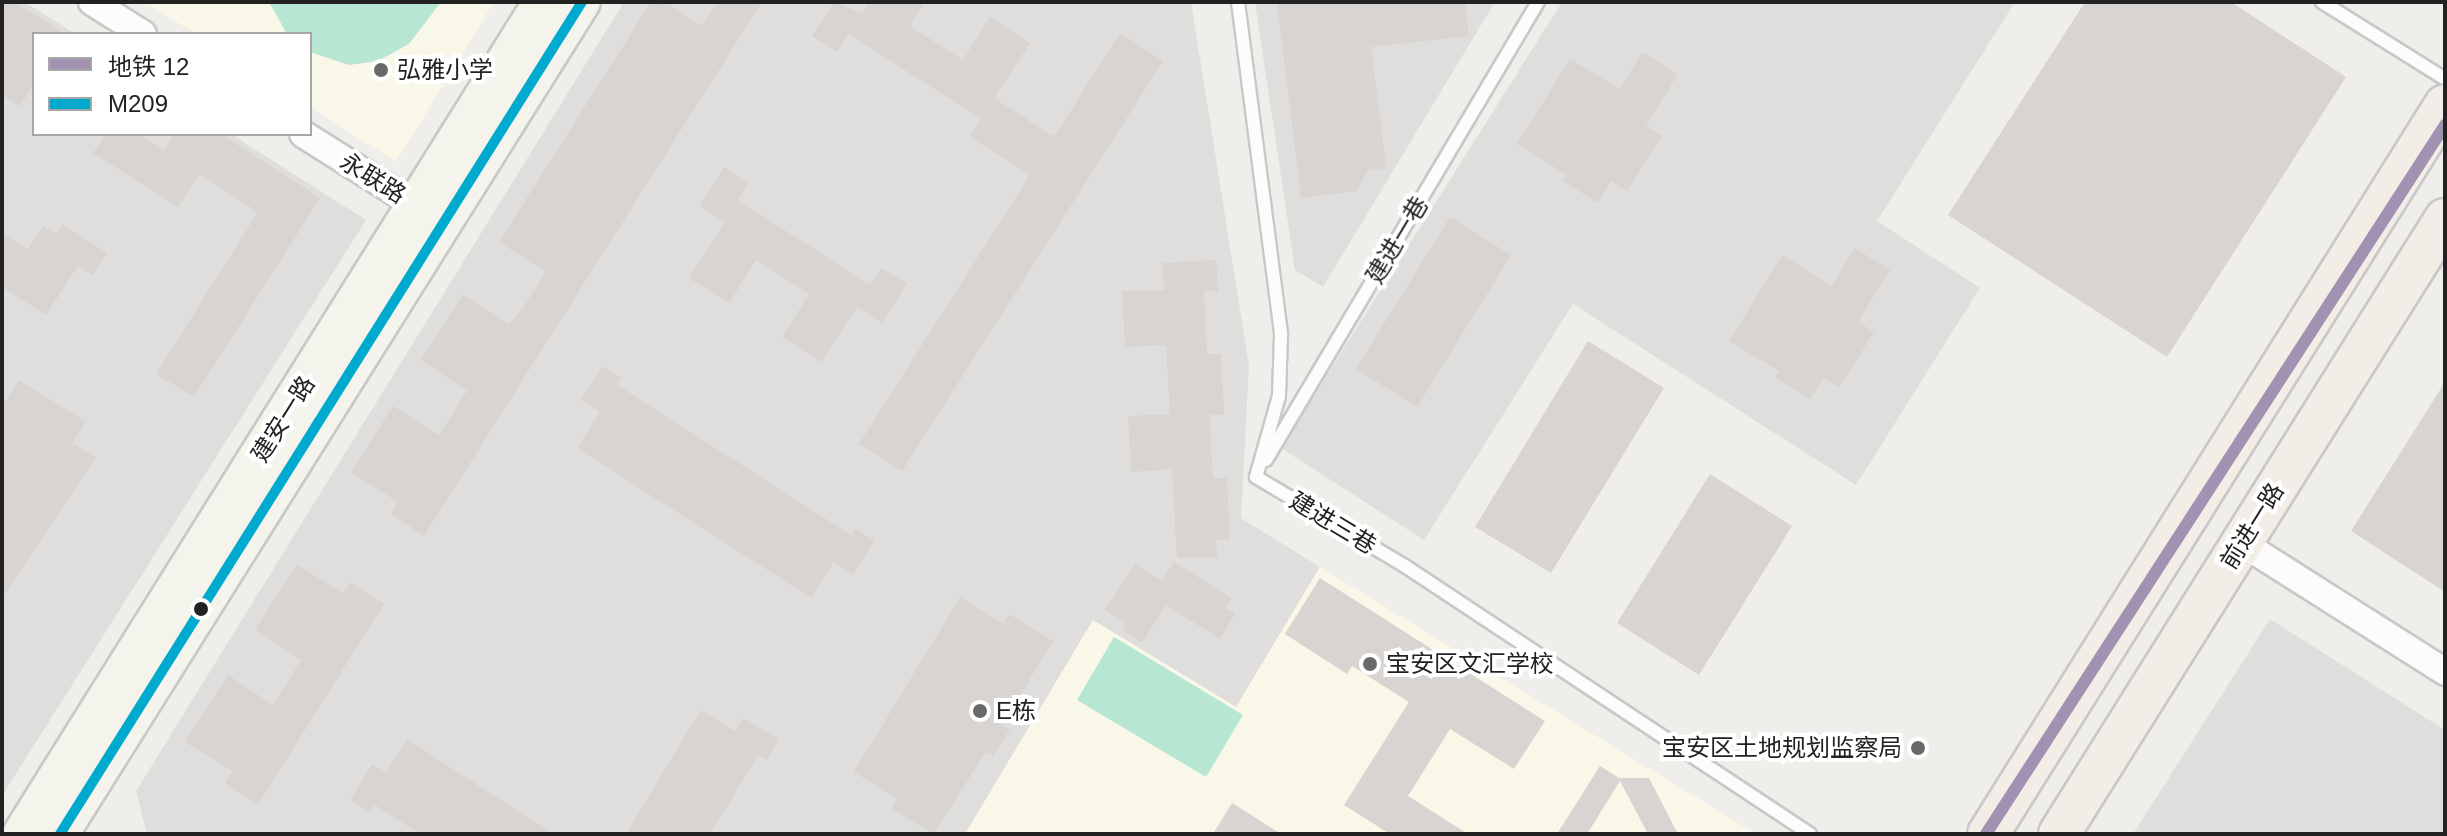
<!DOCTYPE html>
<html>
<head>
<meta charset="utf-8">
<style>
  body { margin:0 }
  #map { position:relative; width:2447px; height:836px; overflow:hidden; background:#f0eeeb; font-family:Helvetica,"Noto Sans SC",sans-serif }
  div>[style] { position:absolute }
  .residential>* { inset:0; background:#dfdedc }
  .education>* { inset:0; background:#f8f7e8 }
  .pitch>* { inset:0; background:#b7e6d2 }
  .building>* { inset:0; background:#d7d4d2 }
  .roads { filter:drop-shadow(2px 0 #c9c8c7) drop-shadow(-2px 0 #c9c8c7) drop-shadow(0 2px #c9c8c7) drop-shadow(0 -2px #c9c8c7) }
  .service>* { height:12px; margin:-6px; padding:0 6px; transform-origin:6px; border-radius:6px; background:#fdfcfc }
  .minor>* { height:26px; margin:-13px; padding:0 13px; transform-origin:13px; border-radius:13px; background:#fdfcfc }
  .secondary>* { height:36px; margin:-18px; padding:0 18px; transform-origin:18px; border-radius:18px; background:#f4f4ed }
  .primary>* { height:40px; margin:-20px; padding:0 20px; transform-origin:20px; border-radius:20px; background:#f3ede7 }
  .bus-1>* { height:10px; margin:-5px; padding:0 5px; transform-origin:5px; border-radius:5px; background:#00a9ce }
  .metro-1>* { height:12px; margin:-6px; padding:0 6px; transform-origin:6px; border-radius:6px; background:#a192b2 }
  .dots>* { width:22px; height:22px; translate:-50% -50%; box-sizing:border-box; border:4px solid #fff; border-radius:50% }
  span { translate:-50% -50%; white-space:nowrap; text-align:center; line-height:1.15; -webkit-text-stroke:8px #fff; paint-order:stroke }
  .poi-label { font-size:24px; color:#222 }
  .left { translate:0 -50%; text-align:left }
  .right { translate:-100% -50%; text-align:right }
  .street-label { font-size:24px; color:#222 }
  .frame { position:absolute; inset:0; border:4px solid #222; pointer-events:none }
  .legend { position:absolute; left:32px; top:32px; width:280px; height:104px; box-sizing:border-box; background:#fff; border:2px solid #a7a7a7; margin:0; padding:10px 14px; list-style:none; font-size:24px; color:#222 }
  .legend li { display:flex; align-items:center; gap:16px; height:40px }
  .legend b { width:40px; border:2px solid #a7a7a7 }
</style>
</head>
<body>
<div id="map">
  <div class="residential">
    <i style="clip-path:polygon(2px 2px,25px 2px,75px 34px,34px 34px,34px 134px,231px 134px,366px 220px,2px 796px)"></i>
    <i style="clip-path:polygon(624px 2px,1191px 2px,1249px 366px,1241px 518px,1320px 567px,1236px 707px,1093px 620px,965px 834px,147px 834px,136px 791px)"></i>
    <i style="clip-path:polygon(1255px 2px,1495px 2px,1323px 287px,1295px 270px)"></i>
    <i style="clip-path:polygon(1562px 2px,2015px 2px,1877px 221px,1980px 288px,1856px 485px,1573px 304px,1424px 540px,1281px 448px)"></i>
    <i style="clip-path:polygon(2270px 619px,2445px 730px,2445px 834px,2133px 834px)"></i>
  </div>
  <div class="education">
    <i style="clip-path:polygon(145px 2px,494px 2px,396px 162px,310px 107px,310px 34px,196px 34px)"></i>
    <i style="clip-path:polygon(1320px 567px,1756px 834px,965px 834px,1093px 620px,1236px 707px)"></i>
  </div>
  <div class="pitch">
    <i style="clip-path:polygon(269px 2px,441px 2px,409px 44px,378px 61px,349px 65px,310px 52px,310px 34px,287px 34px)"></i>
    <i style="clip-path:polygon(1114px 637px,1243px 715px,1206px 777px,1077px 700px)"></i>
  </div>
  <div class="building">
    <i style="clip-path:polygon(2px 2px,15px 2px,65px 34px,34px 34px,34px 84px,20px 106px,2px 95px)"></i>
    <i style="clip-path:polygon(651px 2px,665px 2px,702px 26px,718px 2px,762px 2px,424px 536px,391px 514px,398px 502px,351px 472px,393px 406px,439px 435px,467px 391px,421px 360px,463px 294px,509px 324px,519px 314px,546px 272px,499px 242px)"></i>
    <i style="clip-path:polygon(834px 2px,862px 13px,869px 2px,925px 2px,910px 26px,963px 60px,990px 17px,1030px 43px,994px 98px,1054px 137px,1120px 33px,1163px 61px,902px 471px,859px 444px,1030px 175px,970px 137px,981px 119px,849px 34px,837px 52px,812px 36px)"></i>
    <i style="clip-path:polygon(1277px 2px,1465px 2px,1469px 36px,1371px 47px,1386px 168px,1369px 170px,1356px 191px,1301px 198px)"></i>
    <i style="clip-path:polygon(2085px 2px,2231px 2px,2346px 77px,2167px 357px,1948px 215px)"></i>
    <i style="clip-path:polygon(1642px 52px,1678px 74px,1646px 126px,1662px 136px,1627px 191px,1611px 181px,1598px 203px,1563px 181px,1567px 175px,1517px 144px,1570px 59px,1620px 89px)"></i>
    <i style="clip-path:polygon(106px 134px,138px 134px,164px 150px,174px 134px,221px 134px,320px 198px,194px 397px,156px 374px,258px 212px,199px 174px,178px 207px,93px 153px)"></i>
    <i style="clip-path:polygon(724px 167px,749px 183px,738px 200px,870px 285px,881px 268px,907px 284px,882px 323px,857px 307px,821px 362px,782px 337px,809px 294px,756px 260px,729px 303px,689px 278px,725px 222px,699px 206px)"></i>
    <i style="clip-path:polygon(1450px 217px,1511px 255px,1417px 407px,1356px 369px)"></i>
    <i style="clip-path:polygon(62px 224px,107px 253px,92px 275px,78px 266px,46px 315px,2px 287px,2px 232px,28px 249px,43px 226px,56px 234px)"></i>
    <i style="clip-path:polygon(1855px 248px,1890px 270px,1858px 322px,1874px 332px,1839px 388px,1824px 378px,1810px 399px,1775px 378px,1779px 371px,1729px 341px,1782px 255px,1832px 286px)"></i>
    <i style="clip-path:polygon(1216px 260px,1218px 291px,1204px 291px,1207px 354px,1221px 354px,1224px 415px,1210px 415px,1211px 450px,1213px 478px,1227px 478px,1230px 539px,1216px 540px,1217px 557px,1177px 558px,1172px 469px,1131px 472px,1128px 416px,1170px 414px,1166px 345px,1125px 347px,1122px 291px,1164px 290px,1162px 263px)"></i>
    <i style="clip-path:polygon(1588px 341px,1664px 388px,1551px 573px,1475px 527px)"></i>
    <i style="clip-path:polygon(602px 366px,622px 378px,617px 385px,851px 535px,855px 528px,874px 541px,853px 575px,834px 562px,811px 598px,577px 448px,600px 412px,581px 400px)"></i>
    <i style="clip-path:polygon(19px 380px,86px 422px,72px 443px,96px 458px,2px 598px,2px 407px)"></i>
    <i style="clip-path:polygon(2445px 382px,2445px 592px,2351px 531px)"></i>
    <i style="clip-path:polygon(1710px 474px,1792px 526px,1699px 675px,1617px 623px)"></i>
    <i style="clip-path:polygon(1174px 562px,1231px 598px,1225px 608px,1235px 614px,1220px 639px,1166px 605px,1142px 643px,1122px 630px,1126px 623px,1105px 610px,1135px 564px,1162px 581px)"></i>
    <i style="clip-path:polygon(297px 564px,343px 594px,351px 582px,384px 604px,258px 805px,225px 784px,232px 771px,185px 742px,228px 675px,273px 705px,301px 660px,255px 630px)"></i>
    <i style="clip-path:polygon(1320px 578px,1545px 721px,1514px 769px,1450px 729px,1408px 796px,1468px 834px,1390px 834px,1344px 805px,1409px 702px,1352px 666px,1347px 674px,1285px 634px)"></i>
    <i style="clip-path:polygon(960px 597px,1004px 624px,1009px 614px,1053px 641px,1002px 725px,1010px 729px,993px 756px,986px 752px,933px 834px,891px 808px,897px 799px,854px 772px)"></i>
    <i style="clip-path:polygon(701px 710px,735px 731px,743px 718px,778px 739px,767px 760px,758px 755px,710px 834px,626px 834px)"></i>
    <i style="clip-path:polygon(407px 739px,482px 788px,554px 834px,420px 834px,375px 805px,370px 812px,350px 800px,372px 764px,386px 773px)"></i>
    <i style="clip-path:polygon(1600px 766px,1619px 778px,1649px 778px,1678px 834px,1648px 834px,1620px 781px,1587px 834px,1557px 834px)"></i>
    <i style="clip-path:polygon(1232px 803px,1281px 834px,1213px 834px)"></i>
  </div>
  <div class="roads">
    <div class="service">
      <i style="left:1238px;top:2px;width:336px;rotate:82.6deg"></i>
      <i style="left:1281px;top:335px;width:61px;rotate:91.9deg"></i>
      <i style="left:1279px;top:396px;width:84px;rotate:105.9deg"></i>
      <i style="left:1256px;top:477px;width:174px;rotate:30.9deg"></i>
      <i style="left:1405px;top:566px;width:486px;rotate:33.5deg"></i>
      <i style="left:2322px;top:2px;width:145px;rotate:32deg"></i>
      <i style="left:1266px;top:460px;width:533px;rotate:-59.29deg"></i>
    </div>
    <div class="minor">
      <i style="left:92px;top:2px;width:60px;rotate:32.1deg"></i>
      <i style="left:303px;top:134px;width:148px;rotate:32.3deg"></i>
      <i style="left:2242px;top:543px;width:241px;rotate:32.4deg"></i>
    </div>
    <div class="secondary">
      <i style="left:21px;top:834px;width:982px;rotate:-57.95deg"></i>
      <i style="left:60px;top:834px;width:982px;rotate:-57.9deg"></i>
    </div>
    <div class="primary">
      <i style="left:1988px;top:834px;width:860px;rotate:-57.92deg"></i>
      <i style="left:2059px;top:834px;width:726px;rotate:-57.89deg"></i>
    </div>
  </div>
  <div class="bus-1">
    <i style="left:60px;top:834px;width:982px;rotate:-57.9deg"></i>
  </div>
  <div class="metro-1">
    <i style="left:1986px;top:834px;width:845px;rotate:-57.08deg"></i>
  </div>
  <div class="dots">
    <i style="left:381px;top:70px;background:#6a6968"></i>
    <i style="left:201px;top:609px;background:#222"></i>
    <i style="left:1370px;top:664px;background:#6a6968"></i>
    <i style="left:980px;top:711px;background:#6a6968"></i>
    <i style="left:1918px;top:748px;background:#6a6968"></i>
  </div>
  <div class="poi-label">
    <span class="left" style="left:397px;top:70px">弘雅小学</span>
    <span class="left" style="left:1386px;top:664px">宝安区文汇学校</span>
    <span class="left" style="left:996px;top:711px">E栋</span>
    <span class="right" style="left:1902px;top:748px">宝安区土地规划监察局</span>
  </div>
  <div class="street-label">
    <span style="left:373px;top:178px;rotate:32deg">永联路</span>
    <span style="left:1397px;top:240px;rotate:-59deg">建进一巷</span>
    <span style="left:283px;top:419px;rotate:-58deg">建安一路</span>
    <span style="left:1333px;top:523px;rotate:31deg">建进三巷</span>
    <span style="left:2252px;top:526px;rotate:-58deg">前进一路</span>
  </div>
  <div class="frame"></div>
  <ul class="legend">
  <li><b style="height:10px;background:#a192b2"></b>地铁 12</li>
  <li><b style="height:10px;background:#00a9ce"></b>M209</li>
  </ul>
</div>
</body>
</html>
